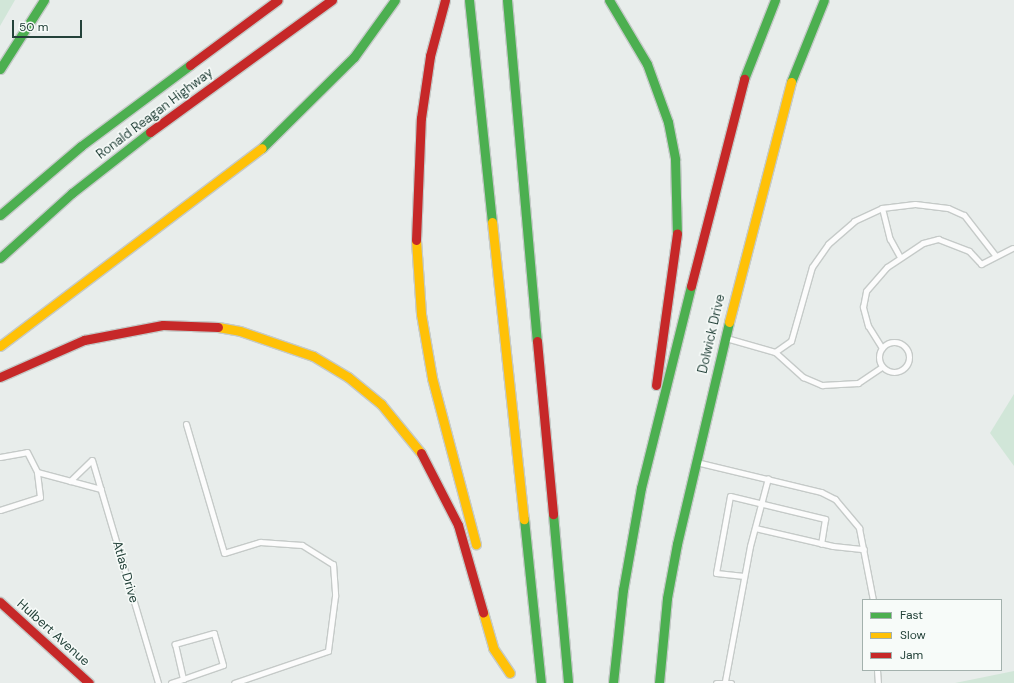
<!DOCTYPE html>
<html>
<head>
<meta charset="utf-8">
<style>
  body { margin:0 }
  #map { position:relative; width:1014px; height:683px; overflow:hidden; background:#e8edeb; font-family:"DM Sans",sans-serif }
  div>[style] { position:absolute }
  .green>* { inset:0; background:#d1e6d8 }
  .roads { filter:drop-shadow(1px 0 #c5cac8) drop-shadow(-1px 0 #c5cac8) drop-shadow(0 1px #c5cac8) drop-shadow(0 -1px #c5cac8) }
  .lane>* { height:5px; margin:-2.5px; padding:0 2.5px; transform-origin:2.5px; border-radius:2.5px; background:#fcfcfc }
  .lane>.ring { margin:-2.5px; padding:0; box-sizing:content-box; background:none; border:5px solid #fcfcfc; border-radius:50% }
  .fast>* { height:9px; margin:-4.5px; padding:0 4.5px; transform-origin:4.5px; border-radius:4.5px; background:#4caf50 }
  .slow>* { height:9px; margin:-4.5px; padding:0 4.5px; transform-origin:4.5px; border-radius:4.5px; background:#ffc107 }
  .jam>* { height:9px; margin:-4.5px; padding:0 4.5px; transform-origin:4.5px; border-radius:4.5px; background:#c62828 }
  span { translate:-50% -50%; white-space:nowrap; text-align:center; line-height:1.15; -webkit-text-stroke:3px #f7fbf9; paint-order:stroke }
  .street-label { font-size:13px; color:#24423a }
  .legend { position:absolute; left:862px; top:599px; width:140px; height:72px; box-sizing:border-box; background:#f7fbf9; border:1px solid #a3b1ad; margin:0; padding:5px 7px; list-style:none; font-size:12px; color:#24423a }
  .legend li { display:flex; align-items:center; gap:8px; height:20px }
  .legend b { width:20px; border:1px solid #a3b1ad }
  .scale { position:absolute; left:12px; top:20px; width:70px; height:18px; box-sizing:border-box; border:2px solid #24423a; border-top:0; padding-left:5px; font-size:12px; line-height:14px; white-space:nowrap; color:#24423a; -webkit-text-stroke:3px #f7fbf9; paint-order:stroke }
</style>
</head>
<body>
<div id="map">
  <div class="green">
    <i style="clip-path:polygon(0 0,15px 0,0 26px)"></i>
    <i style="clip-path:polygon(1014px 394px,1014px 466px,990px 433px)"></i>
    <i style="clip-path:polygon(1014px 671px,1014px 683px,955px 683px)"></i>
  </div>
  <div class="roads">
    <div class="lane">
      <i style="left:882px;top:208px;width:32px;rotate:76deg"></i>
      <i style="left:890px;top:239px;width:21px;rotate:61deg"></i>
      <i style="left:726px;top:338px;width:51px;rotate:15.9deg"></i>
      <i style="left:775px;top:352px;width:38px;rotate:42deg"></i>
      <i style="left:803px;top:377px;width:21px;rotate:23deg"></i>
      <i style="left:822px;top:385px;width:36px;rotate:-3deg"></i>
      <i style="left:858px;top:383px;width:29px;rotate:-34deg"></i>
      <i class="ring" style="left:879px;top:342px;width:25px;height:25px"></i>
      <i style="left:882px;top:348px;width:26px;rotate:-122deg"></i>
      <i style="left:868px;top:326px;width:20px;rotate:-105deg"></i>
      <i style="left:863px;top:307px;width:16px;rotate:-79deg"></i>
      <i style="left:866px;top:291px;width:32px;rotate:-49deg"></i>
      <i style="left:887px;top:267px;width:43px;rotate:-33.7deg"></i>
      <i style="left:923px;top:243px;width:16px;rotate:-15deg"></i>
      <i style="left:938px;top:239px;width:33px;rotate:21deg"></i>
      <i style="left:969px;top:251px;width:18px;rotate:47deg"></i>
      <i style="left:981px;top:264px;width:35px;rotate:-27deg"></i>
      <i style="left:775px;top:352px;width:19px;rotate:-35deg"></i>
      <i style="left:791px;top:341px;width:77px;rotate:-74.2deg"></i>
      <i style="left:812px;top:267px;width:28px;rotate:-55deg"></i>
      <i style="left:828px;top:244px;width:35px;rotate:-41deg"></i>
      <i style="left:854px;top:221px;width:31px;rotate:-25deg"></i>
      <i style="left:882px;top:208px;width:33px;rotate:-7deg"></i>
      <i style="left:915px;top:204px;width:33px;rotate:7deg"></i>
      <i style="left:948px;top:208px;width:17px;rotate:24deg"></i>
      <i style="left:964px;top:215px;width:51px;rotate:52.2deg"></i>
      <i style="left:186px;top:424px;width:134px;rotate:73.6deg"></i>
      <i style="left:224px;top:553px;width:38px;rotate:-17deg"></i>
      <i style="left:260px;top:542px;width:42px;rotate:4.1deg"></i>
      <i style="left:302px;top:545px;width:36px;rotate:32deg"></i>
      <i style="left:333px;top:564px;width:32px;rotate:86deg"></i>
      <i style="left:335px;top:596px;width:55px;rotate:97.3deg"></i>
      <i style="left:328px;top:651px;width:99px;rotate:161.2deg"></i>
      <i style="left:0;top:457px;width:27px;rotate:-10deg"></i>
      <i style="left:27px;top:452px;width:22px;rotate:63deg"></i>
      <i style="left:37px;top:472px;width:66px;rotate:14.9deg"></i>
      <i style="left:696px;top:462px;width:129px;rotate:13.5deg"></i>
      <i style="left:821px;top:492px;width:16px;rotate:27deg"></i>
      <i style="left:835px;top:499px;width:38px;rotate:50deg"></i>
      <i style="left:859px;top:528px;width:73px;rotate:79deg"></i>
      <i style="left:70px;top:481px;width:30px;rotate:-44deg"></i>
      <i style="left:92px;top:460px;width:233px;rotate:73.5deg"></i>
      <i style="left:0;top:510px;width:42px;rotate:-18deg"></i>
      <i style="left:40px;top:497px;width:25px;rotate:-97deg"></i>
      <i style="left:755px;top:528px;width:80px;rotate:13deg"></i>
      <i style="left:833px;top:546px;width:31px;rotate:6deg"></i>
      <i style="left:744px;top:576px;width:28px;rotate:-174deg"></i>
      <i style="left:716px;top:573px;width:78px;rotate:-79.7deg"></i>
      <i style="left:730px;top:496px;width:98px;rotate:13.6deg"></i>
      <i style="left:825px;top:519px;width:25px;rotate:99deg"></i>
      <i style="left:877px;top:670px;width:13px;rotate:86deg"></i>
      <i style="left:725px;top:681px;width:137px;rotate:-79.5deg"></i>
      <i style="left:750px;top:546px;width:70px;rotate:-75.2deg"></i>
      <i style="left:171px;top:683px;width:13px;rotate:-18deg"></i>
      <i style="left:183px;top:679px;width:42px;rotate:-19.3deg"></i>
      <i style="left:223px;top:665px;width:33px;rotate:-106deg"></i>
      <i style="left:214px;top:633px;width:41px;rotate:164.2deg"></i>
      <i style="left:175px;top:644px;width:36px;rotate:77deg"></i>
      <i style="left:716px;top:683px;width:15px"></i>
    </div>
    <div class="fast">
      <i style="left:469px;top:0;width:223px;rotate:84.1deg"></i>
      <i style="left:507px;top:0;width:342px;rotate:85deg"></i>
      <i style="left:609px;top:0;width:74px;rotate:59.3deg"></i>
      <i style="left:647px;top:64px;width:62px;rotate:70.1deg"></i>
      <i style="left:668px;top:122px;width:38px;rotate:79deg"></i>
      <i style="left:675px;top:159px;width:74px;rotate:88.5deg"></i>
      <i style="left:0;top:69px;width:82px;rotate:-57.5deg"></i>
      <i style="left:744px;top:79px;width:85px;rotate:-68.6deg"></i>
      <i style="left:791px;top:82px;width:88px;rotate:-68.1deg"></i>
      <i style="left:262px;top:148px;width:129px;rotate:-44.7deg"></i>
      <i style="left:354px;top:57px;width:70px;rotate:-54.3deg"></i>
      <i style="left:0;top:215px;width:106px;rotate:-40.4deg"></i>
      <i style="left:81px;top:146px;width:136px;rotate:-36.6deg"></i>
      <i style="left:0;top:258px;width:97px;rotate:-42.1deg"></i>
      <i style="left:72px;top:193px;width:99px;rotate:-38deg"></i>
      <i style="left:553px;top:514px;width:170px;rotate:84.9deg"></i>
      <i style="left:524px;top:519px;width:165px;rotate:84.1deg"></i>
      <i style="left:613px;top:683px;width:94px;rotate:-83.9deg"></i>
      <i style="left:623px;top:590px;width:104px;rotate:-80deg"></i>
      <i style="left:641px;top:488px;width:208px;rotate:-76.1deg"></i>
      <i style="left:659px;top:683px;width:85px;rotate:-84.6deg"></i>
      <i style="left:667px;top:598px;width:55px;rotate:-79.5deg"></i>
      <i style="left:677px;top:544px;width:228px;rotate:-76.8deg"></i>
    </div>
    <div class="slow">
      <i style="left:492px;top:222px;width:299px;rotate:83.9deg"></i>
      <i style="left:416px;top:240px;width:74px;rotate:86.1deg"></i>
      <i style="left:421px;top:314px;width:65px;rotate:80.2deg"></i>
      <i style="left:432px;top:378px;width:172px;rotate:75.2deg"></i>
      <i style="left:729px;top:322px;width:248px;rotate:-75.5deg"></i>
      <i style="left:218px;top:327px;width:22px;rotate:10deg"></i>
      <i style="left:240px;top:331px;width:77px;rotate:18.9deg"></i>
      <i style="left:313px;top:356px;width:41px;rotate:31deg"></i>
      <i style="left:348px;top:377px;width:43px;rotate:39.3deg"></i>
      <i style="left:381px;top:404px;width:63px;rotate:50.8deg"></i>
      <i style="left:0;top:346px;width:328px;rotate:-37.1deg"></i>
      <i style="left:483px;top:612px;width:37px;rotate:74deg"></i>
      <i style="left:493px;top:648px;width:30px;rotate:56deg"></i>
    </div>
    <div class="jam">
      <i style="left:190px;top:65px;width:109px;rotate:-36.5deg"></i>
      <i style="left:150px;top:132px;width:225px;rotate:-36deg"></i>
      <i style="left:416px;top:240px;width:122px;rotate:-87.7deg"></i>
      <i style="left:421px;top:118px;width:63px;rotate:-81.7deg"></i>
      <i style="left:430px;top:56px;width:58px;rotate:-75deg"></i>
      <i style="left:691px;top:286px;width:214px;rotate:-75.6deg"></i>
      <i style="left:537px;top:341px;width:174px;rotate:84.7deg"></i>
      <i style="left:0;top:377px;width:92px;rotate:-23.8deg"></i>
      <i style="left:84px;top:340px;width:80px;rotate:-10.8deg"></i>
      <i style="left:163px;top:325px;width:55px;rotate:2.1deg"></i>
      <i style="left:656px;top:385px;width:153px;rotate:-82.1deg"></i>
      <i style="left:421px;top:453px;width:81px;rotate:62.8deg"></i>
      <i style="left:458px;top:525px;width:91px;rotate:74deg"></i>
      <i style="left:0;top:602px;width:120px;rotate:42.3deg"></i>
    </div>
  </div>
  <div class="street-label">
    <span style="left:155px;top:114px;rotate:-37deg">Ronald Reagan Highway</span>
    <span style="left:712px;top:334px;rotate:-77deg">Dolwick Drive</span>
    <span style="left:125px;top:572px;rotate:74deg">Atlas Drive</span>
    <span style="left:53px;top:633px;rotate:42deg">Hulbert Avenue</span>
  </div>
  <ul class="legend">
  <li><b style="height:5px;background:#4caf50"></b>Fast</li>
  <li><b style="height:5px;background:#ffc107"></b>Slow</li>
  <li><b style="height:5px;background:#c62828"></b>Jam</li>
  </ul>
  <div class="scale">50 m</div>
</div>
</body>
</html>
